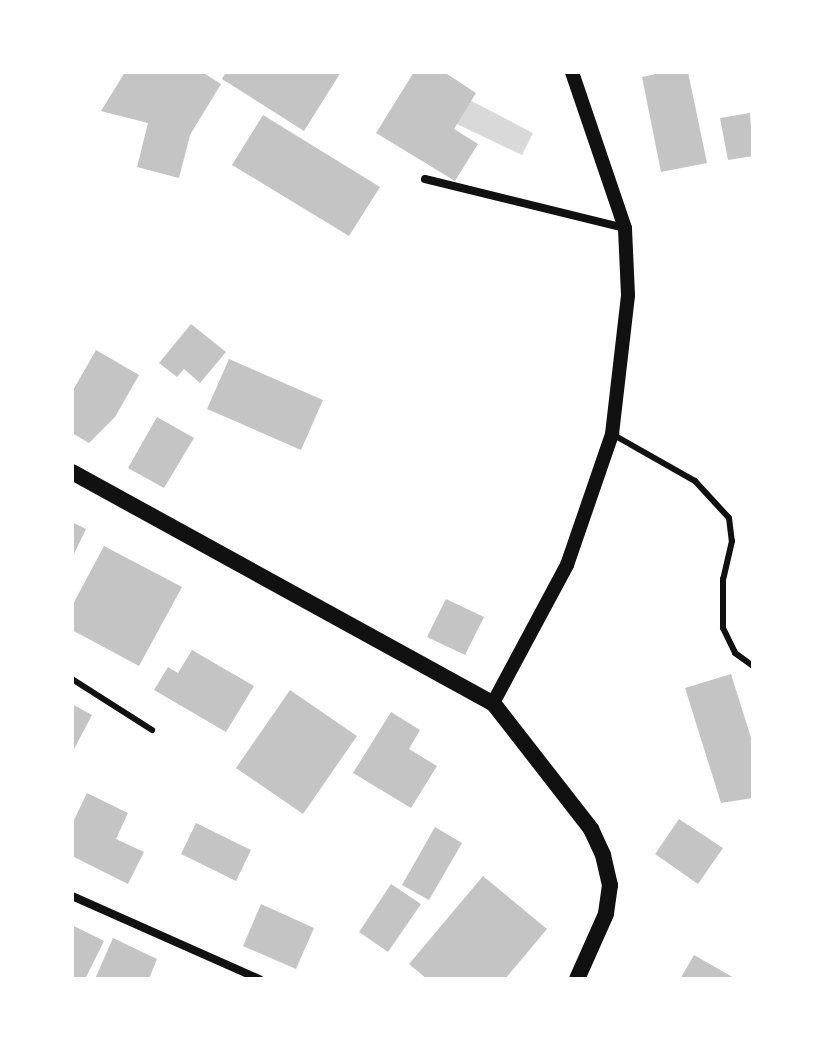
<!DOCTYPE html>
<html>
<head>
<meta charset="utf-8">
<style>
  body { margin:0 }
  #map { position:relative; width:825px; height:1051px; overflow:hidden; background:#fff; font-family:Manrope,sans-serif }
  div>[style] { position:absolute }
  .water>* { inset:0; background:#d9d9d9 }
  .building>* { inset:0; background:#c4c4c4 }
  .service>* { height:6px; margin:-3px; padding:0 3px; transform-origin:3px; border-radius:3px; background:#111 }
  .minor>* { height:8px; margin:-4px; padding:0 4px; transform-origin:4px; border-radius:4px; background:#111 }
  .tertiary>* { height:14px; margin:-7px; padding:0 7px; transform-origin:7px; border-radius:7px; background:#111 }
  .secondary>* { height:16px; margin:-8px; padding:0 8px; transform-origin:8px; border-radius:8px; background:#111 }
  span { translate:-50% -50%; white-space:nowrap; text-align:center; line-height:1.15; -webkit-text-stroke:6px #fff; paint-order:stroke }
  .frame { position:absolute; inset:0; border:74px solid #fff; pointer-events:none }
</style>
</head>
<body>
<div id="map">
  <div class="water">
    <i style="clip-path:polygon(458px 94px,533px 133px,522px 155px,446px 119px)"></i>
  </div>
  <div class="building">
    <i style="clip-path:polygon(125px 72px,202px 72px,221px 84px,190px 135px,179px 178px,137px 167px,148px 123px,101px 111px)"></i>
    <i style="clip-path:polygon(226px 72px,341px 72px,304px 131px,222px 79px)"></i>
    <i style="clip-path:polygon(414px 72px,444px 72px,476px 93px,454px 129px,478px 144px,455px 181px,376px 133px)"></i>
    <i style="clip-path:polygon(665px 72px,688px 72px,707px 163px,661px 172px,642px 77px)"></i>
    <i style="clip-path:polygon(750px 113px,753px 156px,728px 160px,720px 118px)"></i>
    <i style="clip-path:polygon(263px 115px,380px 187px,349px 236px,232px 165px)"></i>
    <i style="clip-path:polygon(191px 324px,226px 352px,200px 383px,184px 369px,177px 377px,159px 363px)"></i>
    <i style="clip-path:polygon(96px 350px,139px 375px,115px 417px,89px 443px,72px 433px,72px 392px)"></i>
    <i style="clip-path:polygon(229px 359px,323px 400px,301px 450px,207px 409px)"></i>
    <i style="clip-path:polygon(157px 417px,194px 438px,164px 488px,128px 468px)"></i>
    <i style="clip-path:polygon(72px 522px,86px 529px,72px 558px)"></i>
    <i style="clip-path:polygon(104px 546px,182px 587px,139px 666px,72px 630px,72px 606px)"></i>
    <i style="clip-path:polygon(446px 599px,484px 617px,465px 655px,427px 637px)"></i>
    <i style="clip-path:polygon(192px 650px,254px 686px,226px 732px,154px 690px,168px 667px,178px 673px)"></i>
    <i style="clip-path:polygon(731px 674px,753px 744px,753px 798px,721px 803px,685px 688px)"></i>
    <i style="clip-path:polygon(290px 690px,357px 736px,303px 814px,236px 768px)"></i>
    <i style="clip-path:polygon(72px 704px,92px 715px,72px 753px)"></i>
    <i style="clip-path:polygon(391px 712px,420px 730px,409px 749px,437px 766px,411px 808px,353px 773px)"></i>
    <i style="clip-path:polygon(87px 793px,128px 813px,116px 839px,144px 852px,128px 884px,72px 856px,72px 824px)"></i>
    <i style="clip-path:polygon(679px 819px,723px 848px,698px 884px,655px 854px)"></i>
    <i style="clip-path:polygon(196px 823px,251px 850px,236px 881px,181px 854px)"></i>
    <i style="clip-path:polygon(435px 827px,462px 843px,429px 900px,402px 885px)"></i>
    <i style="clip-path:polygon(483px 876px,547px 929px,505px 979px,427px 979px,409px 964px)"></i>
    <i style="clip-path:polygon(391px 884px,421px 904px,388px 952px,359px 932px)"></i>
    <i style="clip-path:polygon(261px 904px,314px 928px,296px 969px,243px 946px)"></i>
    <i style="clip-path:polygon(72px 925px,104px 941px,85px 979px,72px 979px)"></i>
    <i style="clip-path:polygon(113px 938px,157px 959px,149px 979px,95px 979px)"></i>
    <i style="clip-path:polygon(694px 955px,736px 979px,680px 979px)"></i>
  </div>
  <div class="service">
    <i style="left:612px;top:434px;width:95px;rotate:29.5deg"></i>
    <i style="left:695px;top:481px;width:50px;rotate:47.4deg"></i>
    <i style="left:729px;top:518px;width:23px;rotate:83deg"></i>
    <i style="left:732px;top:541px;width:39px;rotate:103deg"></i>
    <i style="left:723px;top:579px;width:49px;rotate:90deg"></i>
    <i style="left:723px;top:628px;width:28px;rotate:64deg"></i>
    <i style="left:735px;top:653px;width:22px;rotate:36deg"></i>
    <i style="left:72px;top:679px;width:95px;rotate:32.5deg"></i>
  </div>
  <div class="minor">
    <i style="left:425px;top:179px;width:206px;rotate:13.8deg"></i>
    <i style="left:72px;top:896px;width:205px;rotate:23.9deg"></i>
  </div>
  <div class="tertiary">
    <i style="left:493px;top:703px;width:157px;rotate:-61.8deg"></i>
    <i style="left:567px;top:565px;width:139px;rotate:-71deg"></i>
    <i style="left:612px;top:434px;width:140px;rotate:-83.4deg"></i>
    <i style="left:628px;top:295px;width:67px;rotate:-92.6deg"></i>
    <i style="left:625px;top:228px;width:165px;rotate:-108.8deg"></i>
  </div>
  <div class="secondary">
    <i style="left:72px;top:472px;width:480px;rotate:28.8deg"></i>
    <i style="left:493px;top:703px;width:160px;rotate:52.1deg"></i>
    <i style="left:591px;top:829px;width:29px;rotate:65deg"></i>
    <i style="left:603px;top:855px;width:31px;rotate:77deg"></i>
    <i style="left:610px;top:885px;width:29px;rotate:98deg"></i>
    <i style="left:606px;top:914px;width:71px;rotate:114deg"></i>
  </div>
  <div class="frame"></div>
</div>
</body>
</html>
